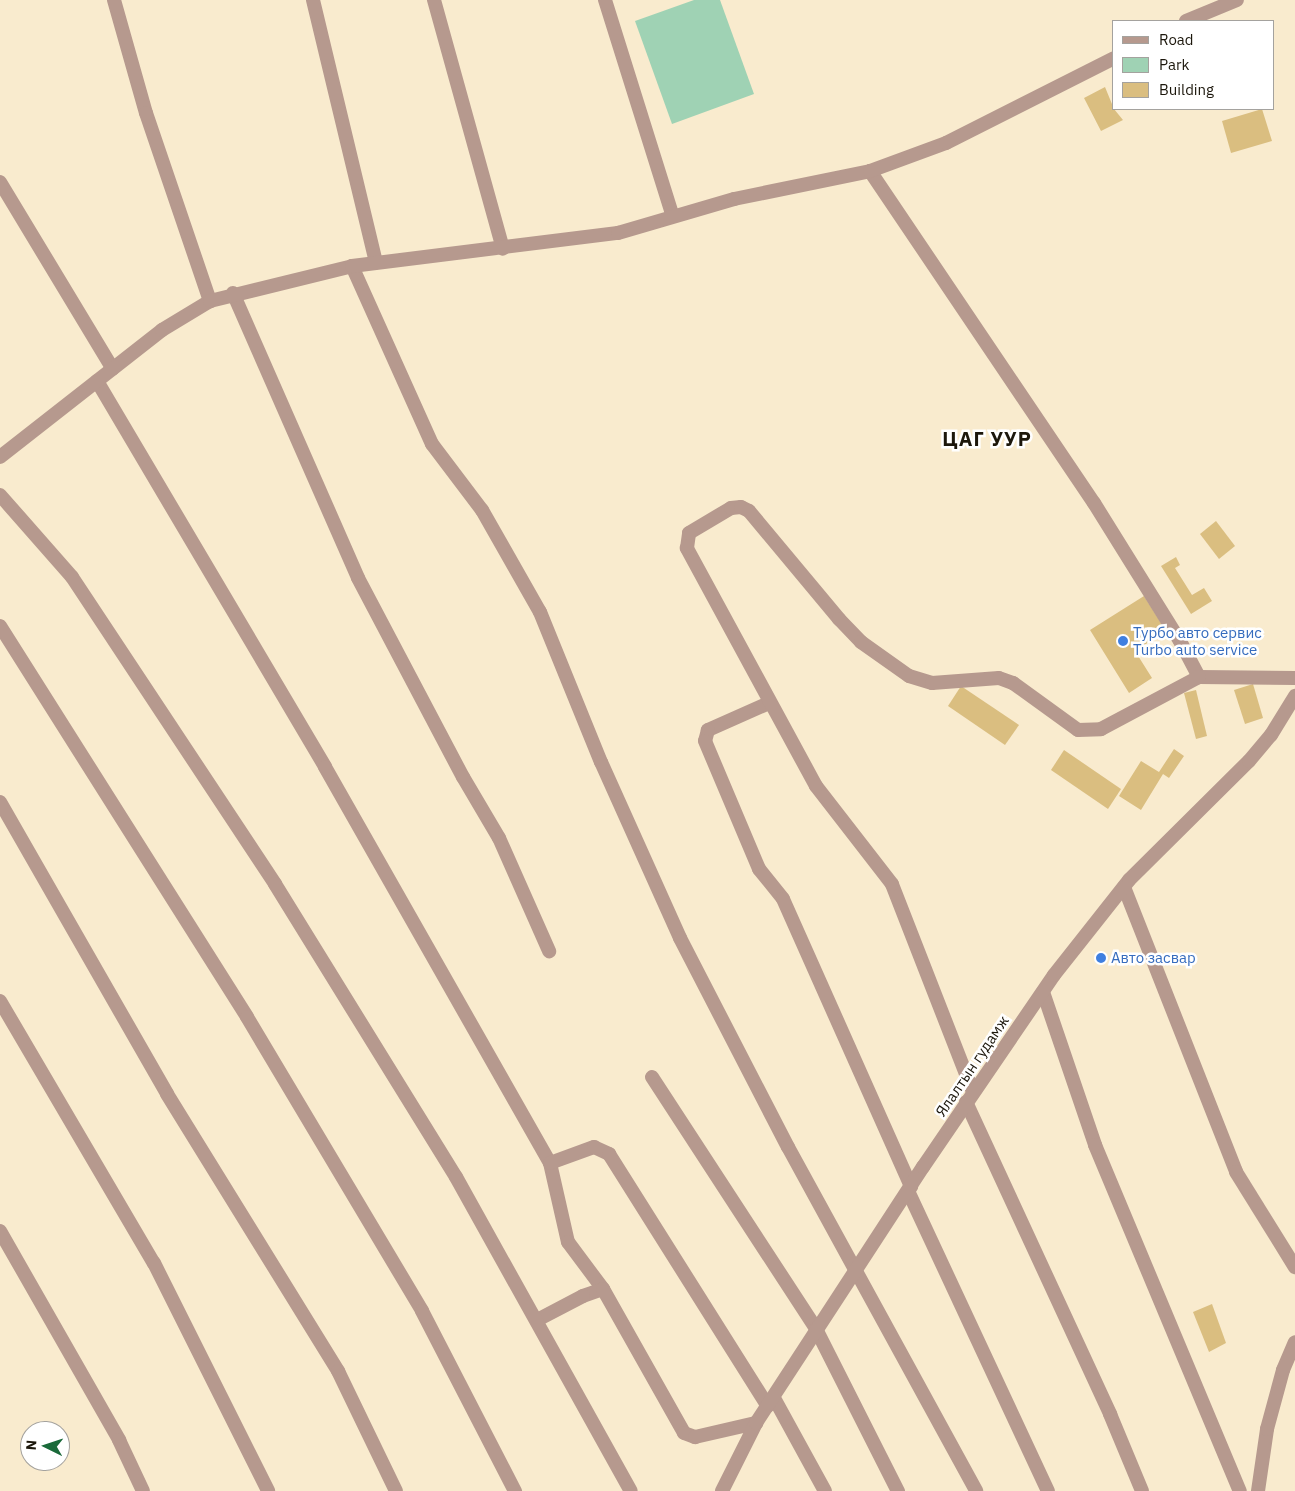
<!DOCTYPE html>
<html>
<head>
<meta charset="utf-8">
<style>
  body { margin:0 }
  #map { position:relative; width:1295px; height:1491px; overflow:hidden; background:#f9ebce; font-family:"IBM Plex Sans",sans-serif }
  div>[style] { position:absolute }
  .green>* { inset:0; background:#9fd2b4 }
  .building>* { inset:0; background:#dabe80 }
  .minor>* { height:14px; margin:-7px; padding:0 7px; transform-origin:7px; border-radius:7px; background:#b6998e }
  .tertiary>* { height:14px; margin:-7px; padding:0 7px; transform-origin:7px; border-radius:7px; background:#b6998e }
  .dots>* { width:14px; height:14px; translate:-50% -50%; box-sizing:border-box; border:2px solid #fff; border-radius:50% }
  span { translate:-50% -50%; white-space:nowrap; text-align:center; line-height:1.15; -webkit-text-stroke:5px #fff; paint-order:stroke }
  .shop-label { font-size:15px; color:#366cbe }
  .left { translate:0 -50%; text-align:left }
  .street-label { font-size:15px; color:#1c170c }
  .district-label { font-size:20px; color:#1c170c; font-weight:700; letter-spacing:1px }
  .legend { position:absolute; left:1112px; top:20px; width:162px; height:90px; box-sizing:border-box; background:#fff; border:1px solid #a4a29e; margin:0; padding:6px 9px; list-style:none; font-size:15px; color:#1c170c }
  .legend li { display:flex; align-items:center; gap:10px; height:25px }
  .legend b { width:25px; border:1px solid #a4a29e }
  .north { position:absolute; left:20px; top:1421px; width:50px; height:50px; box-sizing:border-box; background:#fff; border:1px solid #a4a29e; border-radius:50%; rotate:274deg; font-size:14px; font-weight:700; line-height:20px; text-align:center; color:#1c170c }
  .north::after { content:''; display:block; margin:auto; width:18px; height:22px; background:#1a6a3a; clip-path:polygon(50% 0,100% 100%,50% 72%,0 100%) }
</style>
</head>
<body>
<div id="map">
  <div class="green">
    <i style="clip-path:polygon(694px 0,720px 0,754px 94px,672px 124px,635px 21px)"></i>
  </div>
  <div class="building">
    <i style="clip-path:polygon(1105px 87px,1114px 109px,1123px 120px,1101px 131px,1084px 98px)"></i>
    <i style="clip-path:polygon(1262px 109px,1272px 141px,1231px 153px,1222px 121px)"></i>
    <i style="clip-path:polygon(1216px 521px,1235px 546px,1219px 559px,1200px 534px)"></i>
    <i style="clip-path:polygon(1176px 557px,1180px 565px,1175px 568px,1192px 595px,1204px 588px,1212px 601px,1191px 614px,1161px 566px)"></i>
    <i style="clip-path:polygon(1144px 596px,1166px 631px,1135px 651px,1152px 678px,1129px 693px,1090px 630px)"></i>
    <i style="clip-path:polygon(1253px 684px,1263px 718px,1245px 724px,1234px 690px)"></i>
    <i style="clip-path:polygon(961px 686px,1019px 725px,1005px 745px,948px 706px)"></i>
    <i style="clip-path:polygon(1196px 690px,1207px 736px,1196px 739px,1184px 693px)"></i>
    <i style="clip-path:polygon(1174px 749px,1184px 756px,1169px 778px,1163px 774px,1141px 810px,1119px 796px,1141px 761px,1159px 772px)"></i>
    <i style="clip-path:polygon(1064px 750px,1121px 789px,1108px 809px,1051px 770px)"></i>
    <i style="clip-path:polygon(1212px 1304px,1226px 1343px,1209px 1352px,1193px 1312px)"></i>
  </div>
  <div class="minor">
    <i style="left:114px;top:0;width:117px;rotate:74.2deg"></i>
    <i style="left:146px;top:113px;width:199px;rotate:71.2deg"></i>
    <i style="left:313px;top:0;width:270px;rotate:76.5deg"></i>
    <i style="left:434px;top:0;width:258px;rotate:74.5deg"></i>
    <i style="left:605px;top:0;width:224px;rotate:72.6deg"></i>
    <i style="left:1186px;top:21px;width:55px;rotate:-22.4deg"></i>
    <i style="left:870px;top:171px;width:400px;rotate:56deg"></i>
    <i style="left:1094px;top:503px;width:163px;rotate:58.1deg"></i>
    <i style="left:1180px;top:641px;width:41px;rotate:62.2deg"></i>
    <i style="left:1199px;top:677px;width:96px;rotate:0.6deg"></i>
    <i style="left:0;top:182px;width:218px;rotate:58.9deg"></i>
    <i style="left:352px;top:266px;width:195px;rotate:65.8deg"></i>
    <i style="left:432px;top:444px;width:83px;rotate:52.9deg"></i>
    <i style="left:482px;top:510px;width:117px;rotate:60.4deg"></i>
    <i style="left:540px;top:612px;width:162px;rotate:67.9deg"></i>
    <i style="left:601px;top:762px;width:193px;rotate:65.8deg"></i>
    <i style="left:680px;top:938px;width:235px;rotate:62.7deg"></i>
    <i style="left:788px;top:1147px;width:392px;rotate:61.3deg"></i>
    <i style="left:233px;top:293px;width:311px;rotate:66.3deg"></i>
    <i style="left:358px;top:578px;width:225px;rotate:62.2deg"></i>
    <i style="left:463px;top:777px;width:71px;rotate:59.5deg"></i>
    <i style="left:499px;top:838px;width:124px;rotate:66.1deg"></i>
    <i style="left:97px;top:381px;width:448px;rotate:59.4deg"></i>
    <i style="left:325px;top:767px;width:455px;rotate:60.4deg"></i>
    <i style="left:550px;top:1163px;width:81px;rotate:77.2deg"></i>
    <i style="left:568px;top:1242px;width:59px;rotate:53.3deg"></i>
    <i style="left:603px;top:1289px;width:21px;rotate:161deg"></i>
    <i style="left:583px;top:1296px;width:52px;rotate:152.4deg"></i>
    <i style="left:0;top:457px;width:206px;rotate:-38.1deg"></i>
    <i style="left:162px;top:330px;width:56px;rotate:-31.1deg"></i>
    <i style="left:210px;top:301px;width:146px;rotate:-13.8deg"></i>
    <i style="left:352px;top:266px;width:268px;rotate:-7.1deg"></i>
    <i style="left:618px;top:233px;width:121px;rotate:-16.3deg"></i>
    <i style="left:734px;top:199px;width:139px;rotate:-11.6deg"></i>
    <i style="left:870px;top:171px;width:81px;rotate:-20.2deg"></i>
    <i style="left:946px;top:143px;width:188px;rotate:-26.8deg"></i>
    <i style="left:0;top:495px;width:109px;rotate:48.7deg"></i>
    <i style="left:72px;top:577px;width:368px;rotate:56.5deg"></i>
    <i style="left:275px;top:884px;width:344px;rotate:58.3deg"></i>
    <i style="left:456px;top:1177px;width:359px;rotate:60.9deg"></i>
    <i style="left:0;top:626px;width:462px;rotate:57.7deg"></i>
    <i style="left:247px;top:1017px;width:342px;rotate:59.2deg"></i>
    <i style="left:422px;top:1311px;width:203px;rotate:62.7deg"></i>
    <i style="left:769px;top:703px;width:67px;rotate:156.1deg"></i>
    <i style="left:708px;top:730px;width:11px;rotate:105deg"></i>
    <i style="left:705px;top:741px;width:139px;rotate:67.1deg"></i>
    <i style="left:759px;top:869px;width:38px;rotate:51deg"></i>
    <i style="left:783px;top:899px;width:315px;rotate:66deg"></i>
    <i style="left:0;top:802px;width:336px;rotate:60.2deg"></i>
    <i style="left:167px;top:1094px;width:326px;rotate:58.3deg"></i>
    <i style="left:338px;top:1371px;width:133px;rotate:64.2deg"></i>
    <i style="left:1124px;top:887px;width:306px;rotate:68.5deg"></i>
    <i style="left:1236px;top:1172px;width:112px;rotate:58.2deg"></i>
    <i style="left:1043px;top:992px;width:162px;rotate:71.2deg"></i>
    <i style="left:1095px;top:1145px;width:375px;rotate:67.3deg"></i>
    <i style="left:0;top:1001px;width:304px;rotate:59.6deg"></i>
    <i style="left:154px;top:1263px;width:255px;rotate:63.4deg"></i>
    <i style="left:652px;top:1077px;width:301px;rotate:56.9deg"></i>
    <i style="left:816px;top:1329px;width:182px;rotate:63.2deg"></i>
    <i style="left:973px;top:1092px;width:223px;rotate:-111.3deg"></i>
    <i style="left:892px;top:884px;width:124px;rotate:-127.8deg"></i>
    <i style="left:816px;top:786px;width:271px;rotate:-118.5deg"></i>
    <i style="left:687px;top:548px;width:15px;rotate:-82deg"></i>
    <i style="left:689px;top:533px;width:49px;rotate:-30.8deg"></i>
    <i style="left:731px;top:508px;width:10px;rotate:-6deg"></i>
    <i style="left:741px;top:507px;width:9px;rotate:27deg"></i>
    <i style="left:749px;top:511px;width:141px;rotate:50.2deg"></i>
    <i style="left:839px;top:619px;width:32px;rotate:46deg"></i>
    <i style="left:861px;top:642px;width:59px;rotate:35.3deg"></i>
    <i style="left:909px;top:676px;width:24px;rotate:17deg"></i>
    <i style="left:932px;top:683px;width:67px;rotate:-4.3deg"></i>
    <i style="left:999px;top:678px;width:15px;rotate:20deg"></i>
    <i style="left:1013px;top:683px;width:80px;rotate:35.9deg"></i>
    <i style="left:1078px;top:730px;width:23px;rotate:-2deg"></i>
    <i style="left:1101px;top:729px;width:111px;rotate:-28deg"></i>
    <i style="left:966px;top:1102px;width:344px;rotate:65.2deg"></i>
    <i style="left:1110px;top:1414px;width:83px;rotate:67.4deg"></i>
    <i style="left:550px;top:1163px;width:47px;rotate:-20deg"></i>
    <i style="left:594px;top:1147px;width:17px;rotate:25deg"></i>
    <i style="left:609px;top:1154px;width:298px;rotate:57.8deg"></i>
    <i style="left:908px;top:1191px;width:331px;rotate:65deg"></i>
    <i style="left:0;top:1231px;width:241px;rotate:60.3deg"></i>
    <i style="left:119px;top:1440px;width:56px;rotate:64.8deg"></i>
    <i style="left:603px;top:1289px;width:165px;rotate:60.6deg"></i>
    <i style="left:684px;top:1433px;width:12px;rotate:20deg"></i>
    <i style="left:695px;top:1437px;width:63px;rotate:-12.9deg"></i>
    <i style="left:774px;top:1398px;width:106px;rotate:61.3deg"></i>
  </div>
  <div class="tertiary">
    <i style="left:722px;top:1491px;width:76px;rotate:-63.4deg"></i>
    <i style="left:756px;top:1423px;width:306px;rotate:-56.9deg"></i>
    <i style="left:923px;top:1167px;width:232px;rotate:-55.7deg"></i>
    <i style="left:1054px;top:975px;width:121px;rotate:-51.7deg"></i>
    <i style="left:1129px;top:880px;width:169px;rotate:-44.8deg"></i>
    <i style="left:1249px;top:761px;width:34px;rotate:-50deg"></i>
    <i style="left:1271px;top:735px;width:46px;rotate:-58.4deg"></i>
    <i style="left:1258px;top:1491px;width:63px;rotate:-81.7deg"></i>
    <i style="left:1267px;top:1429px;width:61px;rotate:-74.8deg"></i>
    <i style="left:1283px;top:1370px;width:30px;rotate:-67deg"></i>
  </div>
  <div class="dots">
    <i style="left:1123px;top:641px;background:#3f7fe0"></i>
    <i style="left:1101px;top:958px;background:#3f7fe0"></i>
  </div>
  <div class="shop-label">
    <span class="left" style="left:1133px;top:641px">Турбо авто сервис<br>Turbo auto service</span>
    <span class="left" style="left:1111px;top:958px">Авто засвар</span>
  </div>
  <div class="street-label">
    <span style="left:972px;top:1066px;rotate:-56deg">Ялалтын гудамж</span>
  </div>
  <div class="district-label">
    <span style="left:987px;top:438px">ЦАГ УУР</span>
  </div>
  <ul class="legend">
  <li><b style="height:6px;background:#b6998e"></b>Road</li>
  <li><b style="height:14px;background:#9fd2b4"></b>Park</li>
  <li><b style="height:14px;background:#dabe80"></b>Building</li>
  </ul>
  <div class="north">N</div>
</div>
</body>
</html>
